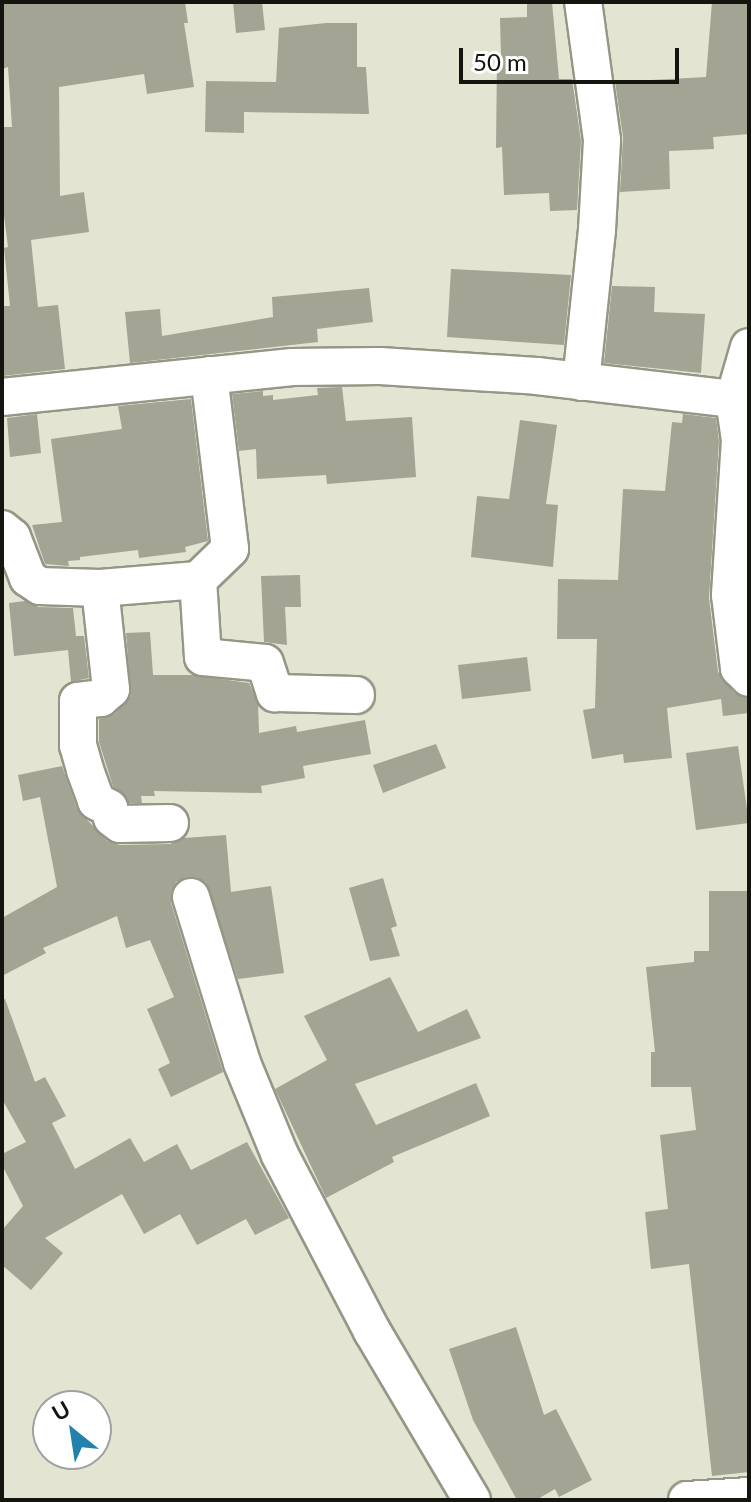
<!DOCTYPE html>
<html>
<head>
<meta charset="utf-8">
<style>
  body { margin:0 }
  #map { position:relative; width:751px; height:1502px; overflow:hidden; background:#e3e4d1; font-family:Lato,sans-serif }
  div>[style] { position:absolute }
  .building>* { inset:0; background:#a3a493 }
  .roads { filter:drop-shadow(2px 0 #959685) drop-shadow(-2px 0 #959685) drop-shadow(0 2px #959685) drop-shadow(0 -2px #959685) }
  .minor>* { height:36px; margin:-18px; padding:0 18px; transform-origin:18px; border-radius:18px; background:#fff }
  span { translate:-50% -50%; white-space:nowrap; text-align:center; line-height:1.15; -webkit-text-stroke:7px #fff; paint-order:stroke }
  .frame { position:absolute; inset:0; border:4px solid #14150e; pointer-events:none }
  .north { position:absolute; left:32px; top:1390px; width:80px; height:80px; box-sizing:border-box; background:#fff; border:2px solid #a1a19f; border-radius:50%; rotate:330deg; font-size:22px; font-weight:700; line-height:32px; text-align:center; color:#14150e }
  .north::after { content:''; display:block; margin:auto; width:28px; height:36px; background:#2082ad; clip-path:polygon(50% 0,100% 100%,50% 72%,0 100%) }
  .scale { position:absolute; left:459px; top:48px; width:220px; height:36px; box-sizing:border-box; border:4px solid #14150e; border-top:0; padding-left:10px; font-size:24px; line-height:28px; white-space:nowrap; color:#14150e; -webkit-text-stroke:6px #fff; paint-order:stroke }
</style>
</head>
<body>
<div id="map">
  <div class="building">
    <i style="clip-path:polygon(2px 2px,185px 2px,188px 23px,184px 23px,194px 87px,147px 94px,144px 74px,59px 87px,60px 196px,84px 192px,89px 232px,31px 240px,38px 307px,58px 305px,65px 369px,2px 376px,2px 306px,10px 306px,4px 248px,8px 247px,2px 200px,2px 127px,12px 127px,8px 67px,2px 69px)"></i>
    <i style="clip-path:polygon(233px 2px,262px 2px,265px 30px,236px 33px)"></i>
    <i style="clip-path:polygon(527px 2px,552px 2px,559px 79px,572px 79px,581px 141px,577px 210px,550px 211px,549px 193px,504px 195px,502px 147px,496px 148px,497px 57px,501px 57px,500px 18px,527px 17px)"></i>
    <i style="clip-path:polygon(712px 2px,749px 2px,749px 134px,713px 137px,714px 149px,669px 151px,670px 189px,620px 192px,623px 137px,615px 82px,706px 77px)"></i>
    <i style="clip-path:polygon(326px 23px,357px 23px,357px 67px,366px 67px,369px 114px,244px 112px,244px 133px,205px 132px,206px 81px,276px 82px,279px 28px)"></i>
    <i style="clip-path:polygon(451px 269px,571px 275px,564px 345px,447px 337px)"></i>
    <i style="clip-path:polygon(612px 286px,655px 287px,654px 312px,705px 314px,701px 373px,604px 363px)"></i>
    <i style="clip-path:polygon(369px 288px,373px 322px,317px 329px,318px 342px,130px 363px,125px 312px,160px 309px,162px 336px,273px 317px,272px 297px)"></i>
    <i style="clip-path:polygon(342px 387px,346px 421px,412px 417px,416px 477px,327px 484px,326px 475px,257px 479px,256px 449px,239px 451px,232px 394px,263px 391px,263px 396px,273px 395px,273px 400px,318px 395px,317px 388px)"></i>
    <i style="clip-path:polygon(191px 399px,208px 541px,185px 547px,186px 552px,139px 558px,138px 550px,80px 557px,80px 560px,68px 561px,69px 566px,45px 564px,32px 525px,62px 522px,51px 439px,122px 429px,118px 406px)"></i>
    <i style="clip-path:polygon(37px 414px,41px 453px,10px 457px,7px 418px)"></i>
    <i style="clip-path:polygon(683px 414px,716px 418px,719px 441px,709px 598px,718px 672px,734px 693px,747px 698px,749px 713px,723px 716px,721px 699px,667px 708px,672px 758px,624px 763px,623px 754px,592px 759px,583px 710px,595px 708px,597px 639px,557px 639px,558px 579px,618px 580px,623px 489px,665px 491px,672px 422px,682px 423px)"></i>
    <i style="clip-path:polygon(520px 420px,557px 425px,546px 504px,558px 505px,553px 567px,471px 557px,477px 496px,509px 499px)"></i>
    <i style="clip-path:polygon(300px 575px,301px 607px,285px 607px,287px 645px,264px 642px,261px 576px)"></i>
    <i style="clip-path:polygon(25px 601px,39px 607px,73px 608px,76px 636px,84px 636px,89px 678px,71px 682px,68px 650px,14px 656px,9px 603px)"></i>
    <i style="clip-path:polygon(150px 632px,153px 675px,193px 675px,249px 683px,258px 703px,259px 733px,296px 726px,297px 732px,365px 720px,371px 754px,303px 766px,305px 778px,261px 786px,262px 793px,154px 791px,155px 796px,141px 796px,142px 803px,129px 803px,113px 786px,99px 742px,99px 719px,115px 714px,131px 696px,126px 633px)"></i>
    <i style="clip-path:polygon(527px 657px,531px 691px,462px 699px,458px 665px)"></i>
    <i style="clip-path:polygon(436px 744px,446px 768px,383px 793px,373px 765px)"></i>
    <i style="clip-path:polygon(738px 746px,749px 823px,696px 830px,686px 753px)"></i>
    <i style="clip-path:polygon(62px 766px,77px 809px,107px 841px,120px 845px,170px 844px,184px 838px,226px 835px,231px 892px,271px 886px,284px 973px,238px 979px,206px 882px,196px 877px,186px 877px,176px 882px,171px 892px,171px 903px,223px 1072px,171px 1097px,158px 1069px,170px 1063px,147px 1009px,174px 997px,150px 940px,126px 948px,117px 916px,43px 948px,46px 953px,2px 976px,2px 918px,57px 887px,40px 797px,23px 801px,18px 775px)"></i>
    <i style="clip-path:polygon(383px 878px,397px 926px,391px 928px,400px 956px,370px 961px,349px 888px)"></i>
    <i style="clip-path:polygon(709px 891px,749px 891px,749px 1472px,712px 1476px,689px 1264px,651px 1269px,645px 1212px,668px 1209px,660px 1135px,696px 1130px,691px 1087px,651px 1087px,651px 1052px,655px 1052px,646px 967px,694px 962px,694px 951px,709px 951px)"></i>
    <i style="clip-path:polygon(390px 977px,418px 1032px,467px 1009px,481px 1038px,355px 1084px,376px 1125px,476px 1083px,490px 1116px,392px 1157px,394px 1162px,326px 1198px,275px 1089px,327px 1060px,304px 1016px)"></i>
    <i style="clip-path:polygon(5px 999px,35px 1082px,45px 1077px,66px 1116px,52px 1123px,75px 1169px,130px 1138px,144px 1162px,177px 1144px,191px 1170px,247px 1142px,289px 1218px,255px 1235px,246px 1219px,197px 1245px,180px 1214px,144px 1234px,122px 1194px,45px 1238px,63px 1253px,31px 1290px,2px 1265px,2px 1230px,23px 1206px,2px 1165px,2px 1154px,26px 1142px,2px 1099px,2px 1000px)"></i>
    <i style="clip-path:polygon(516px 1327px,544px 1415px,556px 1409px,592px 1480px,559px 1497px,555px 1489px,536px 1500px,517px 1500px,473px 1420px,449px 1349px)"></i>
  </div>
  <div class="roads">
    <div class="minor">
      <i style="left:209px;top:375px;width:175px;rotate:83.1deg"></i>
      <i style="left:230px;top:549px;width:45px;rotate:135.9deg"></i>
      <i style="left:198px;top:580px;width:77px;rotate:86.3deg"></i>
      <i style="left:203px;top:657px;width:62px;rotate:5.5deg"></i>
      <i style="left:265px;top:663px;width:32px;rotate:72deg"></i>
      <i style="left:275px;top:693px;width:81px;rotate:1.4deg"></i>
      <i style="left:581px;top:382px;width:153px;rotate:-84deg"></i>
      <i style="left:597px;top:230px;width:90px;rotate:-86.8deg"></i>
      <i style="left:602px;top:140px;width:139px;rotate:-97.8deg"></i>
      <i style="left:2px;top:397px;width:292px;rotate:-5.9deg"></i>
      <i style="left:292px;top:367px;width:88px;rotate:-0.7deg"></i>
      <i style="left:380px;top:366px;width:157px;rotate:3.6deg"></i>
      <i style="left:537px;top:376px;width:198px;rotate:6.7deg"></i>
      <i style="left:734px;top:399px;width:41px;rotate:81.7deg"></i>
      <i style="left:740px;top:440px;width:155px;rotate:93.7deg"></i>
      <i style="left:730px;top:595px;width:74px;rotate:83deg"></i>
      <i style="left:739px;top:668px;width:14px;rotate:45deg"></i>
      <i style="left:734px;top:399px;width:54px;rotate:-73.9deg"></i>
      <i style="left:2px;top:529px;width:13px;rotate:39deg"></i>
      <i style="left:12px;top:537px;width:44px;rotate:68.7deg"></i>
      <i style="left:28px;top:578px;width:14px;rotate:34deg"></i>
      <i style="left:40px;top:586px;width:60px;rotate:1.9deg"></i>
      <i style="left:100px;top:588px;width:98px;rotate:-4.7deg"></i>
      <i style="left:100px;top:588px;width:102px;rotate:83.8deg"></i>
      <i style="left:111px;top:689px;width:13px;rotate:138deg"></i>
      <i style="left:101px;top:698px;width:23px;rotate:173deg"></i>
      <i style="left:78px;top:701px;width:44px;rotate:90deg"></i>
      <i style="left:78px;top:745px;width:26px;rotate:74deg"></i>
      <i style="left:85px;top:770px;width:33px;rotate:70deg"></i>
      <i style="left:96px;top:801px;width:15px;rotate:28deg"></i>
      <i style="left:109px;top:808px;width:10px;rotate:73deg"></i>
      <i style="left:112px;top:818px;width:10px;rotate:37deg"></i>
      <i style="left:120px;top:824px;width:50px;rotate:-1.1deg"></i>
      <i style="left:191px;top:897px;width:174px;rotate:72.9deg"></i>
      <i style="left:242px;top:1063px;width:100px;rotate:67.6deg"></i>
      <i style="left:280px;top:1155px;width:199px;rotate:62.4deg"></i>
      <i style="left:372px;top:1331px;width:196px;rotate:59.4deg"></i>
      <i style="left:687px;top:1500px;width:62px;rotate:-3.7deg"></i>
    </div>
  </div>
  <div class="frame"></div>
  <div class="north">U</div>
  <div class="scale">50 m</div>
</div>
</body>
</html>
